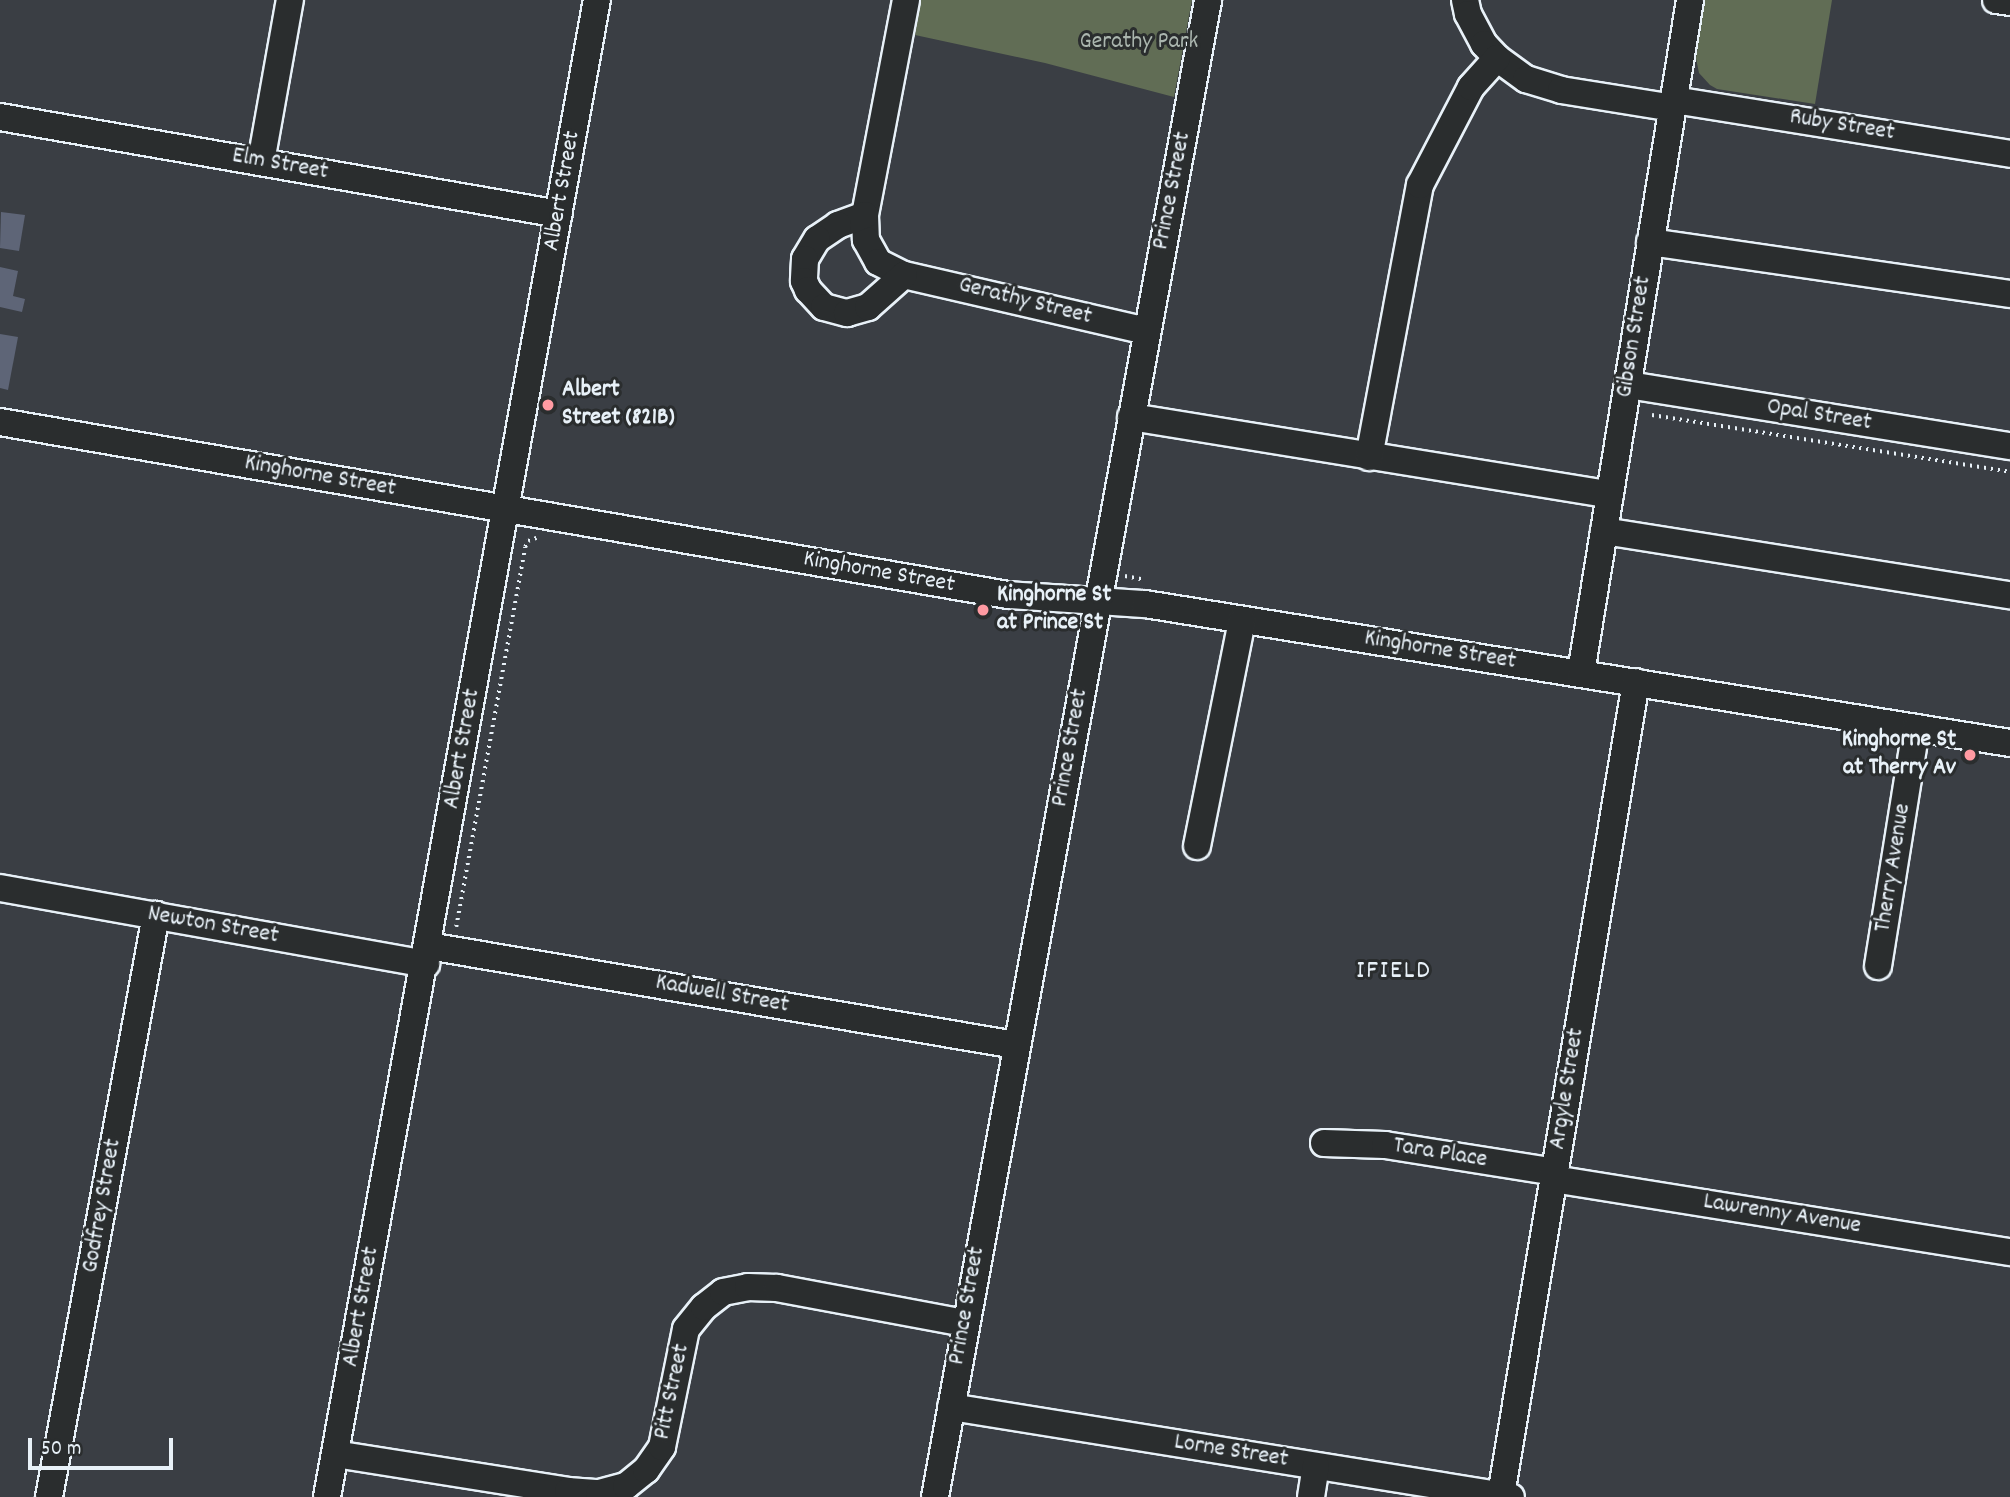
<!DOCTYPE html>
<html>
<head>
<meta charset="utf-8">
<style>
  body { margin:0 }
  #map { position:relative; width:2010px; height:1497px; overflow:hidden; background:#3a3e44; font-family:Dekko,sans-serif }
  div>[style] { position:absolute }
  .green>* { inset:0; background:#616d55 }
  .building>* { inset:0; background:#5e6577 }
  .path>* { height:3.5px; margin-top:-1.75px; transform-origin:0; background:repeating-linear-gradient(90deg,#e8f1f8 0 2px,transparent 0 7px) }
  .roads { filter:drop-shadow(2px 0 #e8f1f8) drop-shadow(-2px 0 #e8f1f8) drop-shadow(0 2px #e8f1f8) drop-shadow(0 -2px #e8f1f8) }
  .minor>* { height:26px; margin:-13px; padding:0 13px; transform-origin:13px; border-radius:13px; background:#2a2d2e }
  .dots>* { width:19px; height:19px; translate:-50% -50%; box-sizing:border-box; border:4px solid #2a2d2e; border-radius:50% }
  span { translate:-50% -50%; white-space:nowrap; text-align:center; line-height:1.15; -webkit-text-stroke:6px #2a2d2e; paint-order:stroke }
  .park-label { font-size:24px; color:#abb6af }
  .street-label { font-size:24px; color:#e8f1f8 }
  .poi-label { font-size:24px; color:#e8f1f8; font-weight:700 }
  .left { translate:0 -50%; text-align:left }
  .right { translate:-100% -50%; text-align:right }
  .neighbourhood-label { font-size:26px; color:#e8f1f8; letter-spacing:2px }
  .scale { position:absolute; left:28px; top:1438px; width:145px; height:32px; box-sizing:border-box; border:4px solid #e8f1f8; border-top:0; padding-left:9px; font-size:21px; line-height:24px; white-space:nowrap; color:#e8f1f8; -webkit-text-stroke:5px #2a2d2e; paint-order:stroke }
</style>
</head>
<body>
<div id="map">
  <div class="green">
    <i style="clip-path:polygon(921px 0,1192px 0,1174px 97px,1045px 63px,915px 35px)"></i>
    <i style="clip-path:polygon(1705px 0,1832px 0,1815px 104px,1717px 89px,1710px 85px,1699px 73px,1696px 58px)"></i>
  </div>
  <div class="building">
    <i style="clip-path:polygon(1px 212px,25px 215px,19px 251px,0 248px)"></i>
    <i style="clip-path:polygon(0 267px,18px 271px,13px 296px,25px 299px,22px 312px,0 307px)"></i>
    <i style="clip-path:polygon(0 334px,18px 337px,8px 390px,0 388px)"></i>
  </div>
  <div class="path">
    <i style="left:1652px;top:415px;width:363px;rotate:9deg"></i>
    <i style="left:1125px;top:576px;width:20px;rotate:11deg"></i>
    <i style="left:1009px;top:619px;width:63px;rotate:7.4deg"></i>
    <i style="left:456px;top:927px;width:386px;rotate:-79.7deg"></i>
    <i style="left:525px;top:547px;width:7px;rotate:-63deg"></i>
    <i style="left:528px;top:541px;width:9px;rotate:-21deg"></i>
  </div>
  <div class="roads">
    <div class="minor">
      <i style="left:906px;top:0;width:219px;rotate:100.8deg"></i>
      <i style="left:865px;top:215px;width:25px;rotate:88deg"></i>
      <i style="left:866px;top:240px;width:25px;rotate:61deg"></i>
      <i style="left:878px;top:262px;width:29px;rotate:27deg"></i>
      <i style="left:904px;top:275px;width:249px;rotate:13deg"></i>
      <i style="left:1465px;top:0;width:14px;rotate:78deg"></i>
      <i style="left:1468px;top:14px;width:34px;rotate:62deg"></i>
      <i style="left:1484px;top:44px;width:19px;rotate:47deg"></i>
      <i style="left:1497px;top:58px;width:36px;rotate:36deg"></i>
      <i style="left:1526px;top:79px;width:37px;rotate:17deg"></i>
      <i style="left:1561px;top:90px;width:113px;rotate:9.1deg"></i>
      <i style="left:1996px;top:0;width:14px;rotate:8deg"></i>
      <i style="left:1674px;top:100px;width:340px;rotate:9.1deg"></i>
      <i style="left:0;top:117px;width:567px;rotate:9.84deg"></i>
      <i style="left:261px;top:162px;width:165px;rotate:-79.9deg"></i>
      <i style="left:865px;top:215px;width:29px;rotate:160deg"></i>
      <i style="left:838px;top:225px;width:25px;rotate:146deg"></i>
      <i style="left:817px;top:239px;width:23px;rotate:121deg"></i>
      <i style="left:805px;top:259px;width:22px;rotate:93deg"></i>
      <i style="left:804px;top:281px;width:10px;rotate:66deg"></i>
      <i style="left:808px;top:290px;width:23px;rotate:47deg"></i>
      <i style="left:824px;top:307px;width:24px;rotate:15deg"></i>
      <i style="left:847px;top:313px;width:22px;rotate:-16deg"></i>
      <i style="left:868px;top:307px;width:48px;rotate:-41.6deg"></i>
      <i style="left:1650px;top:242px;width:364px;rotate:8.2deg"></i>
      <i style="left:1628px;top:385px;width:387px;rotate:9.1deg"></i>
      <i style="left:1131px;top:417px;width:485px;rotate:9.2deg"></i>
      <i style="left:0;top:422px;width:1023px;rotate:9.74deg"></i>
      <i style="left:1008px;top:595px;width:137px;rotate:3.8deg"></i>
      <i style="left:1145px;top:604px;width:876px;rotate:9.13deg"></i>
      <i style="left:1369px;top:457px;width:277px;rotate:-79.4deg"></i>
      <i style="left:1420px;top:185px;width:110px;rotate:-62.5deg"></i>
      <i style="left:1471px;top:87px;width:39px;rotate:-48deg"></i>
      <i style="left:1604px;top:531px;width:411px;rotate:9deg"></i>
      <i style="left:1581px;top:673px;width:682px;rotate:-80.8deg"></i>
      <i style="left:1197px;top:846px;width:230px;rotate:-78.7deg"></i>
      <i style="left:0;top:888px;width:433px;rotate:10.1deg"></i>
      <i style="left:428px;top:946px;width:596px;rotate:9.56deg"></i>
      <i style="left:1878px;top:966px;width:241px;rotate:-80.9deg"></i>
      <i style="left:1324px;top:1143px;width:61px;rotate:1.9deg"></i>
      <i style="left:1385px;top:1145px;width:172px;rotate:9deg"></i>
      <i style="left:1553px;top:1179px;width:463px;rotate:9.1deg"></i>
      <i style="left:951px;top:1407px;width:567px;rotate:9.13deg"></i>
      <i style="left:335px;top:1454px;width:236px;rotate:9deg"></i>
      <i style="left:568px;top:1491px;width:31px;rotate:4deg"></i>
      <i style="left:599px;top:1493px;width:28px;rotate:-15deg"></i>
      <i style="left:626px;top:1486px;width:26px;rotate:-39deg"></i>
      <i style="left:646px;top:1470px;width:28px;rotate:-55deg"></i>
      <i style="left:662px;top:1447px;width:120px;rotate:-78.5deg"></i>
      <i style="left:686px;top:1329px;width:28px;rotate:-51deg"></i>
      <i style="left:704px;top:1307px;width:24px;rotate:-38deg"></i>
      <i style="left:723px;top:1292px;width:25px;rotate:-11deg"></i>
      <i style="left:748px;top:1287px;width:29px;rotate:2deg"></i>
      <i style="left:777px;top:1288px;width:190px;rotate:10.6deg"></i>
      <i style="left:1501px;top:1495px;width:824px;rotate:-80.57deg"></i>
      <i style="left:49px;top:1497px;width:592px;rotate:-79.58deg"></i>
      <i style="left:327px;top:1497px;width:1521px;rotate:-79.78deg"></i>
      <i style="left:935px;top:1497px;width:1522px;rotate:-79.66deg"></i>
      <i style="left:1311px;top:1497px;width:31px;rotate:-81deg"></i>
    </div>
  </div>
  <div class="dots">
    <i style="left:548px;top:405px;background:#ff9aa2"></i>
    <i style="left:983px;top:610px;background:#ff9aa2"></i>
    <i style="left:1970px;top:755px;background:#ff9aa2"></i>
  </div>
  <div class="park-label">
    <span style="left:1139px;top:43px">Gerathy Park</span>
  </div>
  <div class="street-label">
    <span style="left:1842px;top:126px;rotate:9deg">Ruby Street</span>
    <span style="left:280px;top:165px;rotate:10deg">Elm Street</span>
    <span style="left:563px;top:191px;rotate:-80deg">Albert Street</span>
    <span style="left:1173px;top:191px;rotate:-79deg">Prince Street</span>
    <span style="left:1025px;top:302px;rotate:14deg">Gerathy Street</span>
    <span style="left:1635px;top:337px;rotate:-81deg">Gibson Street</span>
    <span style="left:1819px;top:416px;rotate:9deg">Opal Street</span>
    <span style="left:320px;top:477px;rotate:10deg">Kinghorne Street</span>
    <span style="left:879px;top:573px;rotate:10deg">Kinghorne Street</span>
    <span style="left:1440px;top:651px;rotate:9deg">Kinghorne Street</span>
    <span style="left:1071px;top:748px;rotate:-80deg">Prince Street</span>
    <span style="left:463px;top:749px;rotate:-80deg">Albert Street</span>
    <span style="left:1894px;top:868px;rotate:-81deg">Therry Avenue</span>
    <span style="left:213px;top:926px;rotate:10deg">Newton Street</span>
    <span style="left:722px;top:995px;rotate:10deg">Kadwell Street</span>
    <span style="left:1568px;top:1089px;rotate:-81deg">Argyle Street</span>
    <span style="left:1440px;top:1154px;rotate:9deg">Tara Place</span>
    <span style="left:103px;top:1206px;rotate:-80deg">Godfrey Street</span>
    <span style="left:1782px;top:1215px;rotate:9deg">Lawrenny Avenue</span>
    <span style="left:968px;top:1306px;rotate:-80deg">Prince Street</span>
    <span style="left:362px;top:1307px;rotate:-80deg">Albert Street</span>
    <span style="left:673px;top:1392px;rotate:-78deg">Pitt Street</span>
    <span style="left:1231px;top:1452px;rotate:9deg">Lorne Street</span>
  </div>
  <div class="poi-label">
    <span class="left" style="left:562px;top:405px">Albert<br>Street (821B)</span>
    <span class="left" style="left:997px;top:610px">Kinghorne St<br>at Prince St</span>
    <span class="right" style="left:1956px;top:755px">Kinghorne St<br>at Therry Av</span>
  </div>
  <div class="neighbourhood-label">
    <span style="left:1394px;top:972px">IFIELD</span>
  </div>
  <div class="scale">50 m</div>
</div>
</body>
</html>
